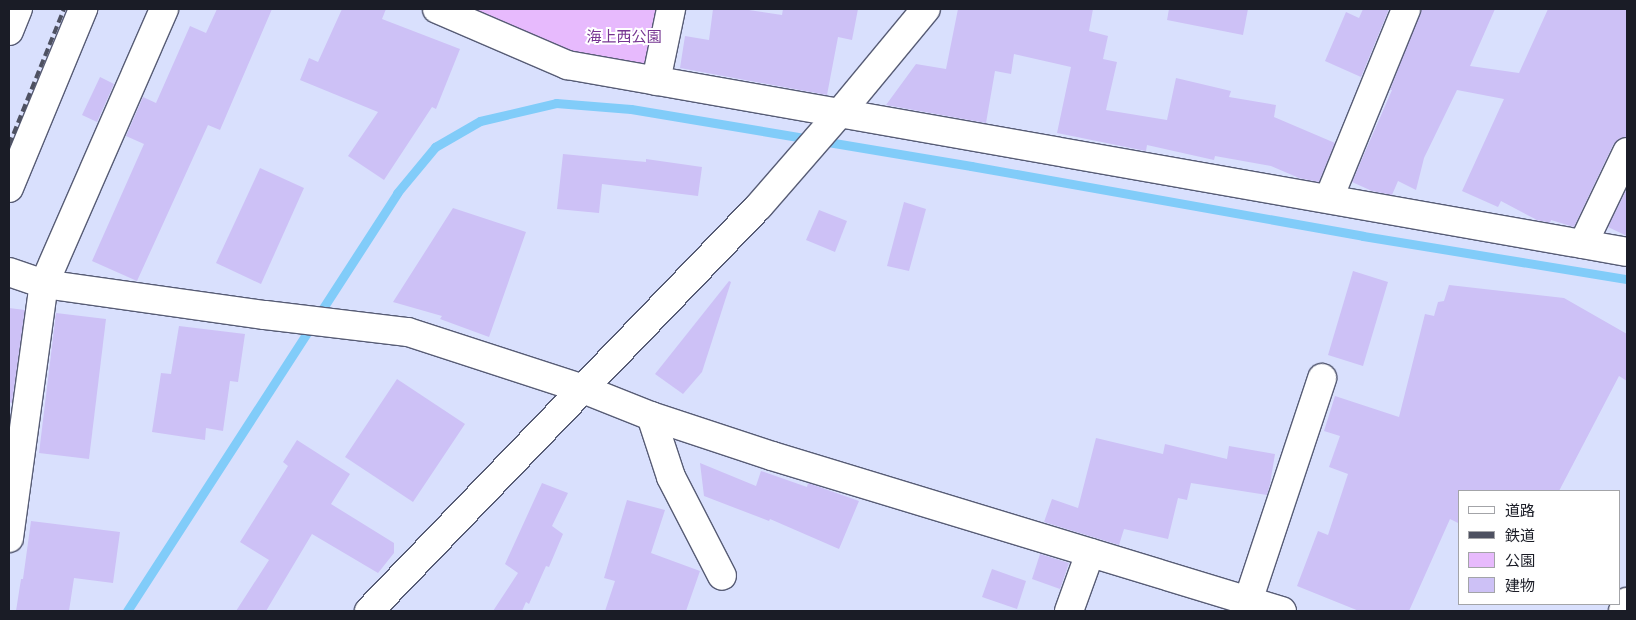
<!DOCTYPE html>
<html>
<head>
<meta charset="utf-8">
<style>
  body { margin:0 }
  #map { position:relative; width:1636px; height:620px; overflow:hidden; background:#d9e0fd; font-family:Montserrat,"Noto Sans JP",sans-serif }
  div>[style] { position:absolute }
  .green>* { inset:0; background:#e7bafd }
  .stream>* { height:9px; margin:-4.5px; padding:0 4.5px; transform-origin:4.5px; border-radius:4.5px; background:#81ccf9 }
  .building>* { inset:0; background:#cdc1f6 }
  .roads { filter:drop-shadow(1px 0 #575c75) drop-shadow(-1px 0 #575c75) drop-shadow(0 1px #575c75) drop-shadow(0 -1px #575c75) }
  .minor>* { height:28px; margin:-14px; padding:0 14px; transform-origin:14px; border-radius:14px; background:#fff }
  .tertiary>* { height:28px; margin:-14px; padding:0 14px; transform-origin:14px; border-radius:14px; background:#fff }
  .rail>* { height:4px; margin-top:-2px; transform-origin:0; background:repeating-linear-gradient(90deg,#4e5161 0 8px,transparent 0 12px) }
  span { translate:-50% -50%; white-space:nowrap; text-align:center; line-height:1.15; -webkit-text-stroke:4px #fff; paint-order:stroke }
  .park-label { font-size:15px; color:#763692 }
  .frame { position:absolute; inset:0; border:10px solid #1a1c26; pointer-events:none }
  .legend { position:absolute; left:1458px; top:490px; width:162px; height:115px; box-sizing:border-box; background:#fff; border:1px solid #a3a4a8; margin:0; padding:6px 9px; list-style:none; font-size:15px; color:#1a1c26 }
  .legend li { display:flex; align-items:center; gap:10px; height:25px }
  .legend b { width:25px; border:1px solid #a3a4a8 }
</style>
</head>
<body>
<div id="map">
  <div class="green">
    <i style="clip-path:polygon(460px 9px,660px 9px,649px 62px,636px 69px,570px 57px)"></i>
  </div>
  <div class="stream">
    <i style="left:127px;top:611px;width:498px;rotate:-57.1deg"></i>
    <i style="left:397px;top:193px;width:60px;rotate:-50.4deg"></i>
    <i style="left:435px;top:147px;width:52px;rotate:-30deg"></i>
    <i style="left:480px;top:121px;width:78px;rotate:-13.3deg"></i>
    <i style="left:556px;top:103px;width:75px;rotate:4.6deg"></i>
    <i style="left:631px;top:109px;width:345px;rotate:9.5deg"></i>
    <i style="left:971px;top:166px;width:398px;rotate:10.1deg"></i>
    <i style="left:1363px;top:236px;width:267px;rotate:9.3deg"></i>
  </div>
  <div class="building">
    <i style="clip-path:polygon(217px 9px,272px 9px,220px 130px,208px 125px,137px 281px,92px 261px,144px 144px,126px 136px,143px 97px,156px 103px,190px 26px,206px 33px)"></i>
    <i style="clip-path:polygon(342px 9px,386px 9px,382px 19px,460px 49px,436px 109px,432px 107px,384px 180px,348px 156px,378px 112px,300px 80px,309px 58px,318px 62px)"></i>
    <i style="clip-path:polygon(713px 9px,742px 9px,782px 15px,783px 9px,858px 9px,852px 40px,838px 37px,827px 95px,680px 68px,685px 36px,709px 40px)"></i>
    <i style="clip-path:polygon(958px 9px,1093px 9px,1089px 31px,1108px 36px,1103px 59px,1117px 62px,1106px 110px,1167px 120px,1176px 78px,1231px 91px,1229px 97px,1276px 105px,1274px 117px,1335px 143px,1319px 182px,1299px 178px,1271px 166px,1215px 156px,1214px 160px,1147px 145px,1146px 151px,1057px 133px,1071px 67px,1014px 54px,1011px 74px,995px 71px,986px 123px,886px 105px,916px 64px,946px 69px)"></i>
    <i style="clip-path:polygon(1169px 9px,1248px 9px,1243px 35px,1167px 20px)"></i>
    <i style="clip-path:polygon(1363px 9px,1389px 9px,1361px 77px,1325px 61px,1346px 12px,1359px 18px)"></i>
    <i style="clip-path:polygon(1421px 9px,1495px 9px,1470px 66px,1519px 73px,1548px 9px,1627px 9px,1627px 137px,1619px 139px,1613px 145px,1574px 227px,1551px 220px,1550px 223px,1537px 220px,1501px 201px,1498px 207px,1462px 191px,1504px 99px,1457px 90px,1424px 158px,1416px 190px,1398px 181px,1392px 195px,1372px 191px,1352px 182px,1392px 90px,1390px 90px)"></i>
    <i style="clip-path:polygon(100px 77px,114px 84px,97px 122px,82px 115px)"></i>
    <i style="clip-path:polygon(563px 154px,646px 162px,646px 159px,702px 167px,698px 196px,602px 184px,599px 213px,557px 209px)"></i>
    <i style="clip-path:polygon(260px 168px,304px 188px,261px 284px,216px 263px)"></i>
    <i style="clip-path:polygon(1627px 188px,1627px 236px,1608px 227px)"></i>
    <i style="clip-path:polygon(904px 202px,926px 209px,909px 271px,887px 266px)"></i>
    <i style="clip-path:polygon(453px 208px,526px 232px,489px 337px,440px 319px,442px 316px,393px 302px)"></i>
    <i style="clip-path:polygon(819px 210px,847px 221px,835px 252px,806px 240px)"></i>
    <i style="clip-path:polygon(1353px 271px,1388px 282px,1363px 366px,1328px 355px)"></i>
    <i style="clip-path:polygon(729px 281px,731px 282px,702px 372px,683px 394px,655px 374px)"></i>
    <i style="clip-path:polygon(1449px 285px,1564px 298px,1627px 334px,1627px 381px,1619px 376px,1559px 491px,1460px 491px,1460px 524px,1450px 519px,1409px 611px,1359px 611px,1297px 586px,1318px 531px,1328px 535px,1348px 474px,1329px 467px,1340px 436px,1324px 431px,1335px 396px,1399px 417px,1425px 314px,1434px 316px,1438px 302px,1444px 301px)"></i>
    <i style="clip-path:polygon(9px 308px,25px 310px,12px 403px,9px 402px)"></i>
    <i style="clip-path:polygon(56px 313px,106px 319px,89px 459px,39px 453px)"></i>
    <i style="clip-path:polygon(179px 326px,245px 334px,238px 382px,230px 381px,223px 431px,206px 428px,205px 440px,152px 432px,161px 373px,171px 374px)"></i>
    <i style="clip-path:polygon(397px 379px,465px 424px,413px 502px,345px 457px)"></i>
    <i style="clip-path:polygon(1096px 438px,1163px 454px,1165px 444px,1227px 459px,1229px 446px,1275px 454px,1270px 484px,1267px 495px,1191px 483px,1187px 500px,1178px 498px,1168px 539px,1124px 529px,1119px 545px,1044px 522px,1052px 499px,1078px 508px)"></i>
    <i style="clip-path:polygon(297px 440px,350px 474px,331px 504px,394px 543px,394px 553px,378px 573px,312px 534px,266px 611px,236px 611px,269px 560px,240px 542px,288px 466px,283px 462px)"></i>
    <i style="clip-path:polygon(700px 463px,756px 486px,761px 471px,807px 487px,808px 483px,859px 501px,839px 549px,770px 519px,769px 521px,704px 496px)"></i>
    <i style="clip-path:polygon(542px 483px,568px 493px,552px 526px,563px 534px,549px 567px,546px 566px,529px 604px,526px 602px,522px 611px,493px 611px,518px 573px,505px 564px)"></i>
    <i style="clip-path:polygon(627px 500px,665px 510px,651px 553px,700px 571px,686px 611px,605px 611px,615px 581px,604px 578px)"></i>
    <i style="clip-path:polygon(31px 521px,120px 532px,113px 583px,74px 578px,69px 611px,16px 611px,21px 579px,23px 579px)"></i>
    <i style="clip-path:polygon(1040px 554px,1069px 563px,1060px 589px,1032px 579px)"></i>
    <i style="clip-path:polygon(992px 569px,1026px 581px,1017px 609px,982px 597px)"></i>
  </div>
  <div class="roads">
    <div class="minor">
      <i style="left:437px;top:9px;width:142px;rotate:23.3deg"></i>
      <i style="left:567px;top:65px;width:1076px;rotate:10deg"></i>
      <i style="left:9px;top:31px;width:24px;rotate:-68deg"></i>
      <i style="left:656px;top:81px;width:74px;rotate:-78.2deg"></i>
      <i style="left:9px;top:188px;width:194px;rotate:-67.5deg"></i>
      <i style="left:1329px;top:198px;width:204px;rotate:-67.8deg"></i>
      <i style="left:1583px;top:244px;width:102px;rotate:-64.4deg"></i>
      <i style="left:9px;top:272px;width:37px;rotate:19deg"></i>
      <i style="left:44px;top:284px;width:223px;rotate:8deg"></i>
      <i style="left:265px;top:315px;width:144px;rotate:6.8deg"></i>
      <i style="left:408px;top:332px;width:184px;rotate:18deg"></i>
      <i style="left:583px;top:389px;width:73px;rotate:21.7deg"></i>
      <i style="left:651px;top:416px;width:127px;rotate:18.3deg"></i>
      <i style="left:772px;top:456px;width:533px;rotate:16.91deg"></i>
      <i style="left:651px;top:416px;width:64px;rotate:71.8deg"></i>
      <i style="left:671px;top:477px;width:111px;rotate:62.7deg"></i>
      <i style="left:9px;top:538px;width:256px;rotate:-82.2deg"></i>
      <i style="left:44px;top:284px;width:300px;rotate:-66.4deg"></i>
      <i style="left:1248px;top:601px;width:235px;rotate:-71.6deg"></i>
      <i style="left:1069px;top:611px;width:62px;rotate:-70.1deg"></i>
      <i style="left:1623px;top:611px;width:10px;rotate:-66deg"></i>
    </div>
    <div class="tertiary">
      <i style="left:369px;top:611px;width:562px;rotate:-46.08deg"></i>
      <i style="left:759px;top:206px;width:122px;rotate:-49deg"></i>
      <i style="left:839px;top:114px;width:136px;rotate:-50.4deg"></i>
    </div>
  </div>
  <div class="rail">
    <i style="left:9px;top:145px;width:147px;rotate:-68deg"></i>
  </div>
  <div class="park-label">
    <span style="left:624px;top:37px">海上西公園</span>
  </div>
  <div class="frame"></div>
  <ul class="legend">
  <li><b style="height:6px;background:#fff"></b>道路</li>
  <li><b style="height:6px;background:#4e5161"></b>鉄道</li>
  <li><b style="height:14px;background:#e7bafd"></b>公園</li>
  <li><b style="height:14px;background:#cdc1f6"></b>建物</li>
  </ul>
</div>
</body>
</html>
